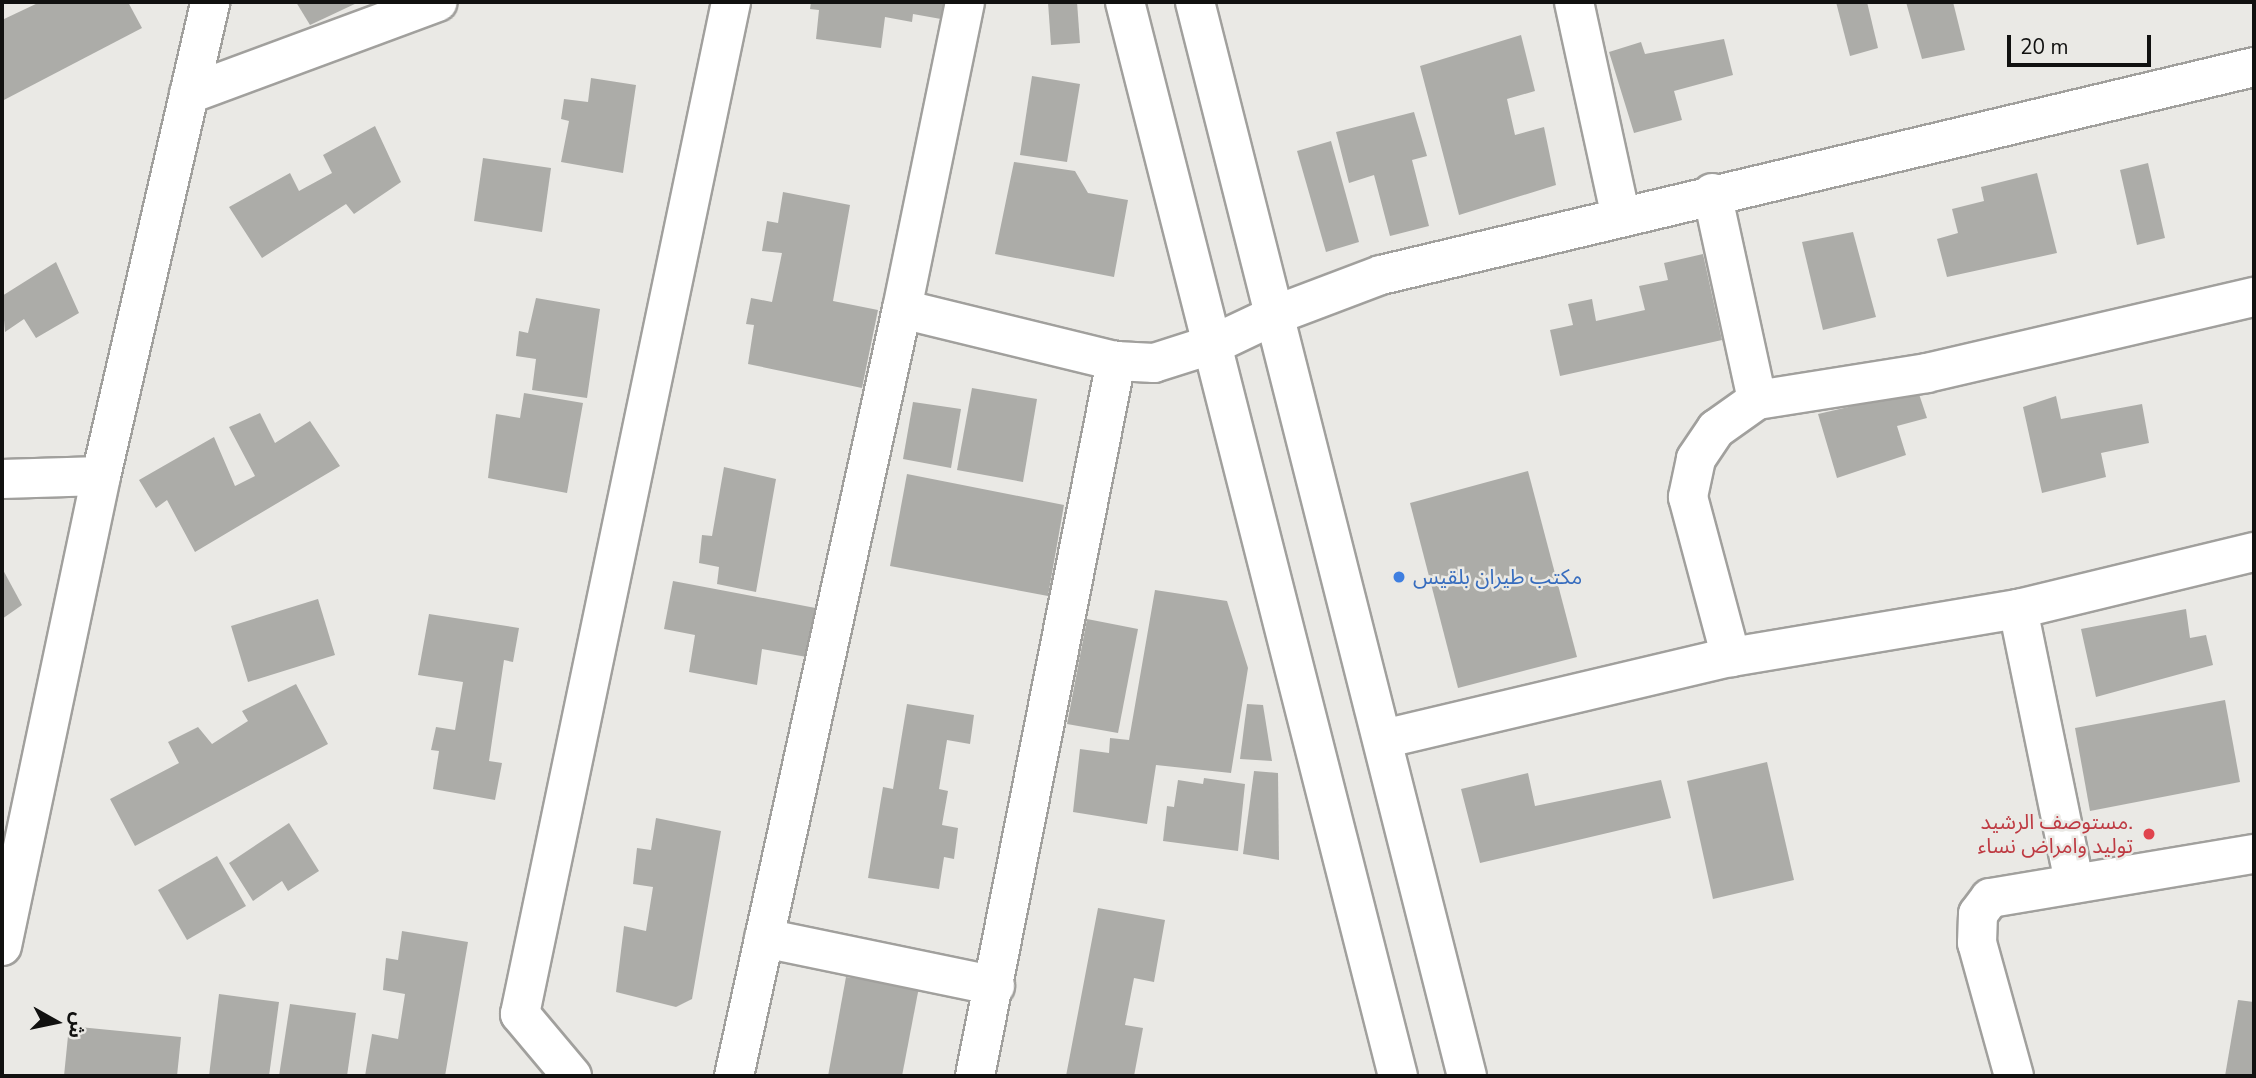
<!DOCTYPE html>
<html>
<head>
<meta charset="utf-8">
<style>
  body { margin:0 }
  #map { position:relative; width:2256px; height:1078px; overflow:hidden; background:#eae9e5; font-family:"Nunito Sans","Noto Sans Arabic",sans-serif }
  div>[style] { position:absolute }
  .building>* { inset:0; background:#acaca8 }
  .roads { filter:drop-shadow(2px 0 #a1a09d) drop-shadow(-2px 0 #a1a09d) drop-shadow(0 2px #a1a09d) drop-shadow(0 -2px #a1a09d) }
  .minor>* { height:38px; margin:-19px; padding:0 19px; transform-origin:19px; border-radius:19px; background:#fff }
  .major>* { height:38px; margin:-19px; padding:0 19px; transform-origin:19px; border-radius:19px; background:#fff }
  .dots>* { width:19px; height:19px; translate:-50% -50%; box-sizing:border-box; border:4px solid #eae9e5; border-radius:50% }
  span { translate:-50% -50%; white-space:nowrap; text-align:center; line-height:1.15; -webkit-text-stroke:5px #eae9e5; paint-order:stroke }
  .shop-label { font-size:21px; color:#366cbe }
  .left { translate:0 -50%; text-align:left }
  .health-label { font-size:21px; color:#be3a42 }
  .right { translate:-100% -50%; text-align:right }
  .frame { position:absolute; inset:0; border:4px solid #111110; pointer-events:none }
  .north { position:absolute; left:21px; top:987px; width:70px; height:70px; -webkit-text-stroke:5px #eae9e5; paint-order:stroke; rotate:99deg; font-size:19px; font-weight:700; line-height:28px; text-align:center; color:#111110 }
  .north::after { content:''; display:block; margin:auto; width:24px; height:32px; background:#111110; clip-path:polygon(50% 0,100% 100%,50% 72%,0 100%) }
  .scale { position:absolute; left:2007px; top:35px; width:144px; height:32px; box-sizing:border-box; border:4px solid #111110; border-top:0; padding-left:9px; font-size:21px; line-height:24px; white-space:nowrap; color:#111110; -webkit-text-stroke:5px #eae9e5; paint-order:stroke }
</style>
</head>
<body>
<div id="map">
  <div class="building">
    <i style="clip-path:polygon(40px 2px,128px 2px,142px 28px,2px 101px,2px 20px)"></i>
    <i style="clip-path:polygon(296px 2px,359px 2px,310px 25px)"></i>
    <i style="clip-path:polygon(811px 2px,944px 2px,941px 19px,913px 14px,912px 22px,885px 17px,881px 48px,816px 39px,819px 10px,810px 9px)"></i>
    <i style="clip-path:polygon(1048px 2px,1077px 2px,1080px 43px,1051px 45px)"></i>
    <i style="clip-path:polygon(1836px 2px,1867px 2px,1878px 48px,1850px 56px)"></i>
    <i style="clip-path:polygon(1906px 2px,1953px 2px,1965px 50px,1922px 59px)"></i>
    <i style="clip-path:polygon(1521px 35px,1535px 91px,1507px 99px,1515px 135px,1544px 127px,1556px 185px,1459px 215px,1420px 66px)"></i>
    <i style="clip-path:polygon(1724px 39px,1733px 75px,1674px 91px,1682px 120px,1634px 133px,1609px 52px,1641px 42px,1645px 54px)"></i>
    <i style="clip-path:polygon(1032px 76px,1080px 84px,1067px 162px,1020px 155px)"></i>
    <i style="clip-path:polygon(591px 78px,636px 85px,623px 173px,561px 162px,569px 121px,561px 119px,564px 99px,588px 102px)"></i>
    <i style="clip-path:polygon(1414px 112px,1427px 156px,1412px 160px,1429px 226px,1390px 236px,1374px 175px,1349px 183px,1336px 132px)"></i>
    <i style="clip-path:polygon(375px 126px,401px 182px,354px 214px,346px 204px,262px 258px,229px 207px,290px 173px,299px 191px,332px 173px,323px 155px)"></i>
    <i style="clip-path:polygon(1331px 141px,1359px 242px,1326px 252px,1297px 151px)"></i>
    <i style="clip-path:polygon(483px 158px,551px 168px,542px 232px,474px 221px)"></i>
    <i style="clip-path:polygon(1014px 162px,1075px 171px,1088px 193px,1128px 200px,1114px 277px,995px 254px)"></i>
    <i style="clip-path:polygon(2148px 163px,2165px 238px,2137px 245px,2120px 170px)"></i>
    <i style="clip-path:polygon(2037px 173px,2057px 253px,1947px 277px,1937px 239px,1958px 233px,1952px 209px,1984px 201px,1981px 187px)"></i>
    <i style="clip-path:polygon(783px 192px,850px 205px,833px 301px,878px 310px,862px 388px,748px 364px,754px 325px,746px 324px,751px 298px,772px 302px,782px 253px,762px 251px,767px 221px,778px 223px)"></i>
    <i style="clip-path:polygon(1853px 232px,1876px 317px,1823px 330px,1802px 242px)"></i>
    <i style="clip-path:polygon(1703px 254px,1722px 340px,1560px 376px,1550px 330px,1573px 325px,1568px 304px,1592px 299px,1596px 321px,1645px 310px,1639px 286px,1668px 280px,1664px 263px)"></i>
    <i style="clip-path:polygon(56px 262px,79px 313px,36px 338px,24px 319px,5px 332px,2px 296px)"></i>
    <i style="clip-path:polygon(536px 298px,600px 309px,587px 398px,532px 390px,536px 359px,516px 356px,519px 331px,528px 333px)"></i>
    <i style="clip-path:polygon(972px 388px,1037px 399px,1023px 482px,957px 470px)"></i>
    <i style="clip-path:polygon(1918px 391px,1927px 418px,1897px 426px,1906px 455px,1837px 478px,1818px 414px)"></i>
    <i style="clip-path:polygon(524px 393px,583px 403px,567px 493px,488px 478px,496px 414px,520px 418px)"></i>
    <i style="clip-path:polygon(2056px 396px,2061px 419px,2142px 404px,2149px 443px,2101px 453px,2106px 477px,2042px 493px,2023px 407px)"></i>
    <i style="clip-path:polygon(913px 402px,961px 409px,951px 468px,903px 459px)"></i>
    <i style="clip-path:polygon(260px 413px,275px 443px,310px 421px,340px 466px,195px 552px,167px 500px,156px 508px,139px 480px,214px 437px,235px 486px,255px 476px,229px 427px)"></i>
    <i style="clip-path:polygon(724px 467px,776px 479px,756px 592px,717px 584px,719px 567px,699px 563px,702px 535px,712px 536px)"></i>
    <i style="clip-path:polygon(1528px 471px,1577px 657px,1458px 688px,1410px 503px)"></i>
    <i style="clip-path:polygon(907px 474px,1064px 505px,1048px 596px,890px 566px)"></i>
    <i style="clip-path:polygon(2px 568px,22px 605px,2px 619px)"></i>
    <i style="clip-path:polygon(673px 581px,826px 610px,818px 659px,762px 649px,757px 685px,689px 672px,695px 635px,664px 629px)"></i>
    <i style="clip-path:polygon(1155px 590px,1227px 601px,1248px 668px,1231px 773px,1156px 765px,1147px 824px,1073px 812px,1080px 749px,1109px 753px,1110px 738px,1129px 740px)"></i>
    <i style="clip-path:polygon(318px 599px,335px 655px,248px 682px,231px 626px)"></i>
    <i style="clip-path:polygon(2186px 609px,2190px 638px,2206px 635px,2213px 665px,2096px 697px,2081px 629px)"></i>
    <i style="clip-path:polygon(429px 614px,519px 628px,513px 662px,504px 660px,489px 761px,502px 763px,495px 800px,433px 789px,439px 751px,431px 750px,436px 727px,455px 730px,463px 682px,418px 675px)"></i>
    <i style="clip-path:polygon(1087px 619px,1138px 629px,1118px 733px,1067px 724px)"></i>
    <i style="clip-path:polygon(296px 684px,328px 744px,135px 846px,110px 799px,179px 763px,168px 742px,198px 727px,212px 744px,248px 721px,242px 711px)"></i>
    <i style="clip-path:polygon(2225px 700px,2240px 782px,2090px 811px,2075px 728px)"></i>
    <i style="clip-path:polygon(907px 704px,974px 715px,970px 744px,947px 740px,939px 789px,948px 791px,942px 825px,958px 828px,954px 859px,944px 857px,939px 889px,868px 878px,883px 787px,893px 789px)"></i>
    <i style="clip-path:polygon(1247px 704px,1263px 705px,1272px 761px,1240px 759px)"></i>
    <i style="clip-path:polygon(1767px 762px,1794px 880px,1713px 899px,1687px 781px)"></i>
    <i style="clip-path:polygon(1254px 771px,1278px 773px,1279px 860px,1243px 854px)"></i>
    <i style="clip-path:polygon(1528px 773px,1535px 806px,1661px 780px,1671px 818px,1480px 863px,1461px 789px)"></i>
    <i style="clip-path:polygon(1204px 778px,1245px 784px,1238px 851px,1163px 841px,1167px 806px,1174px 807px,1178px 780px,1203px 784px)"></i>
    <i style="clip-path:polygon(656px 818px,721px 831px,692px 999px,676px 1007px,616px 992px,624px 926px,646px 931px,653px 887px,633px 884px,637px 848px,651px 850px)"></i>
    <i style="clip-path:polygon(289px 823px,319px 871px,288px 891px,282px 881px,253px 901px,229px 863px)"></i>
    <i style="clip-path:polygon(217px 856px,246px 906px,187px 940px,158px 890px)"></i>
    <i style="clip-path:polygon(1098px 908px,1165px 920px,1154px 982px,1134px 978px,1125px 1025px,1143px 1028px,1134px 1076px,1066px 1076px)"></i>
    <i style="clip-path:polygon(402px 931px,468px 942px,445px 1076px,365px 1076px,372px 1034px,398px 1039px,405px 994px,383px 990px,386px 958px,398px 960px)"></i>
    <i style="clip-path:polygon(846px 977px,919px 987px,902px 1076px,828px 1076px)"></i>
    <i style="clip-path:polygon(219px 994px,279px 1002px,269px 1076px,209px 1076px)"></i>
    <i style="clip-path:polygon(2238px 1000px,2254px 1002px,2254px 1076px,2225px 1076px)"></i>
    <i style="clip-path:polygon(290px 1004px,356px 1013px,347px 1076px,279px 1076px)"></i>
    <i style="clip-path:polygon(69px 1026px,181px 1037px,177px 1076px,64px 1076px)"></i>
  </div>
  <div class="roads">
    <div class="minor">
      <i style="left:1574px;top:2px;width:220px;rotate:77.7deg"></i>
      <i style="left:189px;top:94px;width:265px;rotate:-20.3deg"></i>
      <i style="left:1712px;top:193px;width:212px;rotate:77.7deg"></i>
      <i style="left:1757px;top:400px;width:50px;rotate:144.7deg"></i>
      <i style="left:1716px;top:429px;width:36px;rotate:124deg"></i>
      <i style="left:1696px;top:459px;width:39px;rotate:102deg"></i>
      <i style="left:1688px;top:497px;width:166px;rotate:75deg"></i>
      <i style="left:1731px;top:657px;width:291px;rotate:-9.5deg"></i>
      <i style="left:2018px;top:609px;width:243px;rotate:-13.6deg"></i>
      <i style="left:902px;top:309px;width:220px;rotate:13.7deg"></i>
      <i style="left:1116px;top:361px;width:38px;rotate:3deg"></i>
      <i style="left:1154px;top:363px;width:63px;rotate:-17.6deg"></i>
      <i style="left:1214px;top:344px;width:68px;rotate:-25.4deg"></i>
      <i style="left:1275px;top:315px;width:113px;rotate:-20.7deg"></i>
      <i style="left:1381px;top:275px;width:897px;rotate:-13.4deg"></i>
      <i style="left:1757px;top:400px;width:172px;rotate:-9deg"></i>
      <i style="left:1927px;top:373px;width:336px;rotate:-13.1deg"></i>
      <i style="left:2px;top:479px;width:99px;rotate:-1.7deg"></i>
      <i style="left:2018px;top:609px;width:279px;rotate:78.4deg"></i>
      <i style="left:1383px;top:739px;width:358px;rotate:-13.3deg"></i>
      <i style="left:764px;top:938px;width:236px;rotate:11.7deg"></i>
      <i style="left:2px;top:946px;width:480px;rotate:-78.1deg"></i>
      <i style="left:101px;top:476px;width:486px;rotate:-77deg"></i>
      <i style="left:572px;top:1076px;width:81px;rotate:-130deg"></i>
      <i style="left:520px;top:1014px;width:1034px;rotate:-78.22deg"></i>
      <i style="left:734px;top:1076px;width:785px;rotate:-77.65deg"></i>
      <i style="left:902px;top:309px;width:313px;rotate:-78.4deg"></i>
      <i style="left:975px;top:1076px;width:729px;rotate:-78.84deg"></i>
      <i style="left:2014px;top:1076px;width:138px;rotate:-105.5deg"></i>
      <i style="left:1977px;top:943px;width:29px;rotate:-88deg"></i>
      <i style="left:1978px;top:914px;width:20px;rotate:-53deg"></i>
      <i style="left:1990px;top:898px;width:268px;rotate:-9.5deg"></i>
    </div>
    <div class="major">
      <i style="left:1125px;top:2px;width:1108px;rotate:75.74deg"></i>
      <i style="left:1195px;top:2px;width:1108px;rotate:75.79deg"></i>
    </div>
  </div>
  <div class="dots">
    <i style="left:1399px;top:577px;background:#3f7fe0"></i>
    <i style="left:2149px;top:834px;background:#e0444e"></i>
  </div>
  <div class="shop-label">
    <span class="left" style="left:1413px;top:577px">مكتب طيران بلقيس</span>
  </div>
  <div class="health-label">
    <span class="right" style="left:2133px;top:834px">مستوصف الرشيد.<br>توليد وامراض نساء</span>
  </div>
  <div class="frame"></div>
  <div class="north">ش</div>
  <div class="scale">20 m</div>
</div>
</body>
</html>
